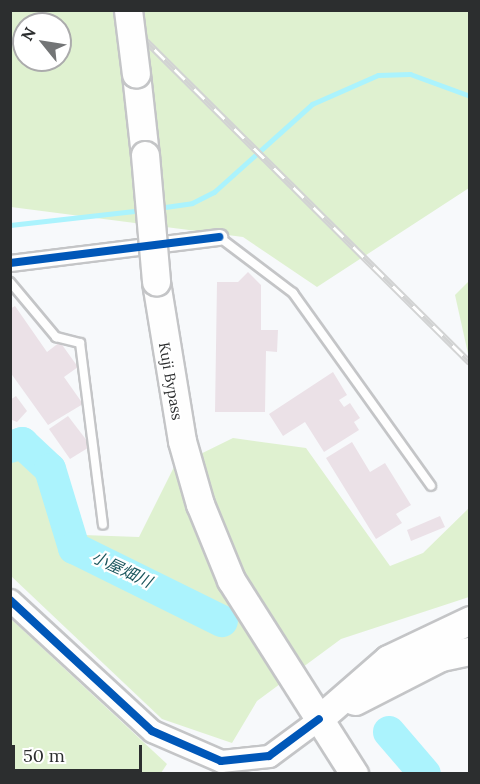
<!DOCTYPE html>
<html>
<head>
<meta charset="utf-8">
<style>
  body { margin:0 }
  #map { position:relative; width:480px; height:784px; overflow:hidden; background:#f7f9fb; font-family:Lora,"Noto Sans JP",serif }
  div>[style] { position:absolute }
  .green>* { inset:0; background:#dff1d0 }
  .stream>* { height:5px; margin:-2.5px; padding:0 2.5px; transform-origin:2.5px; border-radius:2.5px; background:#abf3fd }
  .river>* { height:32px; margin:-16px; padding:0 16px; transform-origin:16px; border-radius:16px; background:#abf3fd }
  .building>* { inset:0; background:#ebe1e7 }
  .roads { filter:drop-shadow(2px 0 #c4c5c7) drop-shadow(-2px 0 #c4c5c7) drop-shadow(0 2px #c4c5c7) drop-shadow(0 -2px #c4c5c7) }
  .lane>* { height:8px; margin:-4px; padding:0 4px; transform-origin:4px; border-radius:4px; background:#fefefe }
  .street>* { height:15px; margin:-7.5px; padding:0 7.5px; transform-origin:7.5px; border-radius:7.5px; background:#fefefe }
  .secondary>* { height:21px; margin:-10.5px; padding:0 10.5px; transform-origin:10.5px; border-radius:10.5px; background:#fefefe }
  .highway>* { height:27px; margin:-13.5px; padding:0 13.5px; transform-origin:13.5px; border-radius:13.5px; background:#fefefe }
  .rail>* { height:7px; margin-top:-3.5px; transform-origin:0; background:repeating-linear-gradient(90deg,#fff 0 14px,#d2d3d3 0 28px); box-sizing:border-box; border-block:2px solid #d2d3d3 }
  .bridges { filter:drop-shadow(2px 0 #c4c5c7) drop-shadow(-2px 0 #c4c5c7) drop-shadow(0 2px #c4c5c7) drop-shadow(0 -2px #c4c5c7) }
  .highway-bridge>* { height:27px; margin:-13.5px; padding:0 13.5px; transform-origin:13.5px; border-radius:13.5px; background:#fefefe }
  .cycleway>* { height:8px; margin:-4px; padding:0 4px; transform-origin:4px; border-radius:4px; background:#0057b8 }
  span { translate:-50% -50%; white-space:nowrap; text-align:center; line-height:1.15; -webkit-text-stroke:4.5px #fff; paint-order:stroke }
  .street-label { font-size:15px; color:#2c2e2f }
  .water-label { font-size:16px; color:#19555c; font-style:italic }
  .frame { position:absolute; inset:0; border:12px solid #2c2e2f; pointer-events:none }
  .north { position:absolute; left:12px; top:12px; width:60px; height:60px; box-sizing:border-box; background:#fff; border:2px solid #ababac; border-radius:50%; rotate:300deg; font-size:16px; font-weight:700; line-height:24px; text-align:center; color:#2c2e2f }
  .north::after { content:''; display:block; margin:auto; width:21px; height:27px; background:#737576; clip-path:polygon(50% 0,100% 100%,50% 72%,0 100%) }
  .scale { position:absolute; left:12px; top:745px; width:130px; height:27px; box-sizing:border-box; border:3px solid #2c2e2f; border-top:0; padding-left:8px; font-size:18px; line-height:21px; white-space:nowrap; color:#2c2e2f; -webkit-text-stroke:4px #fff; paint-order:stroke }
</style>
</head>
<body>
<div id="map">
  <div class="green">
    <i style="clip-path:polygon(evenodd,10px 11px,469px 11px,469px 188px,317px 287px,243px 237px,11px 207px,10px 11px,24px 24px,60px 24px,60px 60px,24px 60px,24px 24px)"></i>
    <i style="clip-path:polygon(469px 281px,469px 358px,455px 295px)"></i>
    <i style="clip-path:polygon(27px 431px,83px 535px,139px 537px,174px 467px,233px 438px,306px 448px,390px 566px,423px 553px,469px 508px,469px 597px,341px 639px,257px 701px,232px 743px,162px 719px,11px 576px,10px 437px)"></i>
    <i style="clip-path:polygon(10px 618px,167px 764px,161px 773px,11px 773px)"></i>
  </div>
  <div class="stream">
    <i style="left:158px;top:208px;width:34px;rotate:-8deg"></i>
    <i style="left:192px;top:203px;width:25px;rotate:-27deg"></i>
    <i style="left:214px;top:192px;width:132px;rotate:-41.9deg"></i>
    <i style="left:312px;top:104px;width:72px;rotate:-23.7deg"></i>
    <i style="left:378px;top:75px;width:32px;rotate:-2deg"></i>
    <i style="left:410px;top:74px;width:64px;rotate:20.1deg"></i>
    <i style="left:10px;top:225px;width:134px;rotate:-6.4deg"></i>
  </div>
  <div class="river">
    <i style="left:10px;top:447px;width:13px;rotate:-18deg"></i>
    <i style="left:22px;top:443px;width:38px;rotate:43deg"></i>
    <i style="left:50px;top:469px;width:83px;rotate:73.1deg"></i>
    <i style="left:74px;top:548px;width:165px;rotate:26.3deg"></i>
    <i style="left:389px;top:732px;width:55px;rotate:49.4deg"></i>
  </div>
  <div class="building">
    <i style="clip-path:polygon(248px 272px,261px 285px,261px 330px,278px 330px,277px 352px,266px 351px,265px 412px,215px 412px,217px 282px,238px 282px)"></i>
    <i style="clip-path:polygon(15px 306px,47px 352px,60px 342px,78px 367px,64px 377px,83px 404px,48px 425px,10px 372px,10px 309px)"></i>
    <i style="clip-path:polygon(333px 372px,347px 395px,339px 400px,344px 407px,350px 403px,360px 418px,354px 422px,359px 430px,324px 452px,305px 422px,283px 436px,269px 414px)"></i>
    <i style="clip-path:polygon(16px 396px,27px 411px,17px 422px,10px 419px,10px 400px)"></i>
    <i style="clip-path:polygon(68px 416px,91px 446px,70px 459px,49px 429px)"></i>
    <i style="clip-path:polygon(352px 442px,370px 472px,385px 463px,411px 505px,396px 514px,402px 523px,376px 539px,326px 458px)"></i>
    <i style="clip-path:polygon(440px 516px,445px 527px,411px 541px,407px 530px)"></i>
  </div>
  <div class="roads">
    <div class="lane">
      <i style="left:219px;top:237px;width:93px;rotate:37.1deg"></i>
      <i style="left:293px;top:293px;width:237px;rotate:54.4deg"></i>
      <i style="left:10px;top:282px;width:72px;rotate:50.1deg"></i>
      <i style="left:56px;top:337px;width:25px;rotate:14deg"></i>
      <i style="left:80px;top:343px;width:183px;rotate:82.8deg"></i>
    </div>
    <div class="street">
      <i style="left:10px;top:263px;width:211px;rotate:-7.1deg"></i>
    </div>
    <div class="secondary">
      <i style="left:10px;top:600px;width:193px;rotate:42.7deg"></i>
      <i style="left:152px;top:731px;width:75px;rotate:23.5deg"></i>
      <i style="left:221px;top:761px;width:48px;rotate:-5.9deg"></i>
      <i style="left:269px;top:756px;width:62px;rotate:-36.5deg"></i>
    </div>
    <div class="highway">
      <i style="left:136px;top:74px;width:81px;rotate:83.7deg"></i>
      <i style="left:156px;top:282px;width:161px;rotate:80.7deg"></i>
      <i style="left:182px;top:441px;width:66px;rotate:74.1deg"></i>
      <i style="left:200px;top:504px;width:82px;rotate:67.8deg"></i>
      <i style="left:231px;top:580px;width:230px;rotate:57.6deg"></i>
      <i style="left:355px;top:701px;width:97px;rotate:-27.1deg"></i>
      <i style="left:441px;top:657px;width:30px;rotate:-12deg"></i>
      <i style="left:319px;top:719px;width:91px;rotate:-41deg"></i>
      <i style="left:388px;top:659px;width:91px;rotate:-25.4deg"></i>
    </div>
  </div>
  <div class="rail">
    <i style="left:115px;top:10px;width:500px;rotate:44.8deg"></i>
  </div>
  <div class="bridges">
    <div class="highway-bridge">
      <i style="left:128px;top:10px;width:64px;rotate:82.9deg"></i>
      <i style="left:145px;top:155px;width:127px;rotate:85deg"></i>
    </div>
  </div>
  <div class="cycleway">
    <i style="left:10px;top:263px;width:211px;rotate:-7.1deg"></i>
    <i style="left:10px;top:600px;width:193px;rotate:42.7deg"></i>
    <i style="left:152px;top:731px;width:75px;rotate:23.5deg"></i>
    <i style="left:221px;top:761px;width:48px;rotate:-5.9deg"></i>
    <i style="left:269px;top:756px;width:62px;rotate:-36.5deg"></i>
  </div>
  <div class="street-label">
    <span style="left:171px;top:381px;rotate:80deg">Kuji Bypass</span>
  </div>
  <div class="water-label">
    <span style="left:122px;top:569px;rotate:25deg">小屋畑川</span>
  </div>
  <div class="frame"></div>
  <div class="north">N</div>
  <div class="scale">50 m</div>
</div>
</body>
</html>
